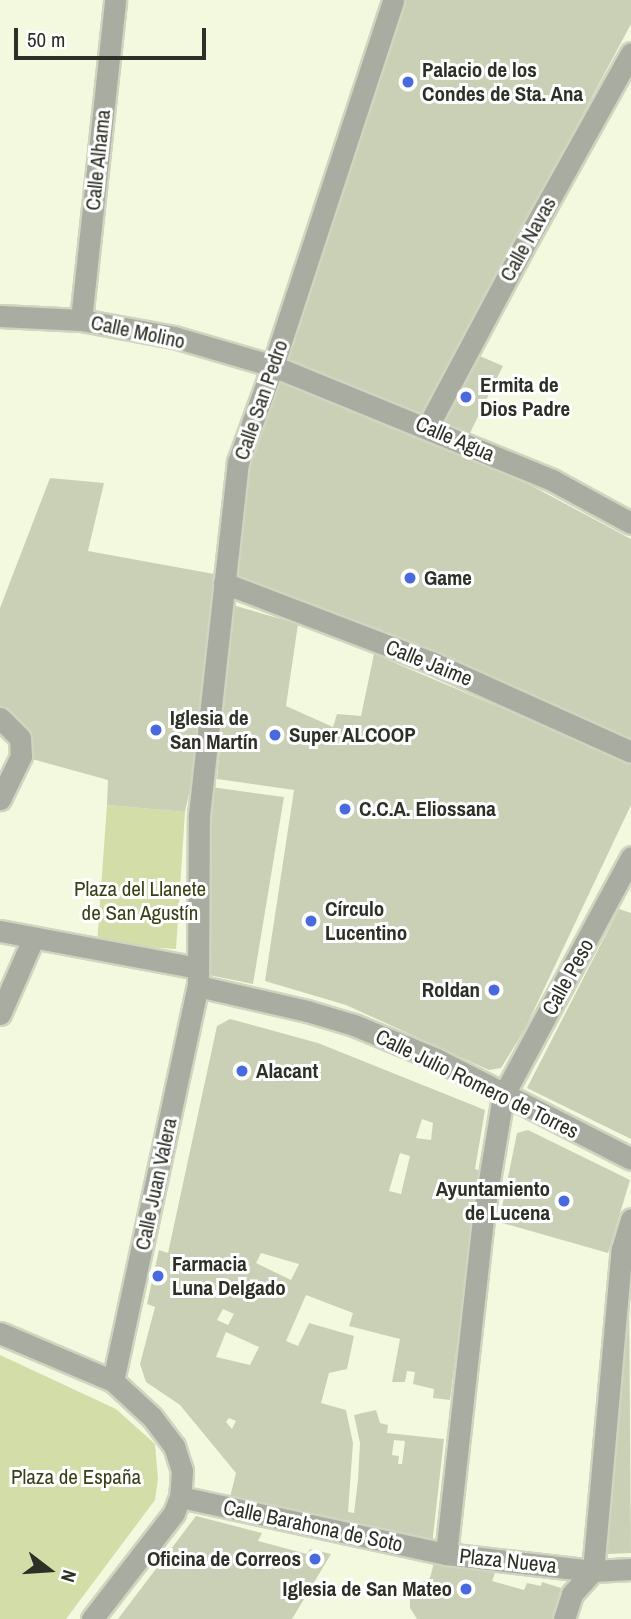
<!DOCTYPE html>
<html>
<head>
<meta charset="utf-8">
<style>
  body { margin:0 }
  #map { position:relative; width:631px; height:1619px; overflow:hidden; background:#f3f9df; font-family:"Archivo Narrow",sans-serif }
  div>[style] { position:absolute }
  .green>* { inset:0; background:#d2dda8 }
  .building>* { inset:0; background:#cad0b6 }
  .roads { filter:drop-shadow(2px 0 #cfd5be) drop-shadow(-2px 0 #cfd5be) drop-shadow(0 2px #cfd5be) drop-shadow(0 -2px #cfd5be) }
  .minor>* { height:21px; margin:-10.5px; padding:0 10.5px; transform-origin:10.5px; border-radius:10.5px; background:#a9aca1 }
  .dots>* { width:19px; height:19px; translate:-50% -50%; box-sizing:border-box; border:4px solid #fff; border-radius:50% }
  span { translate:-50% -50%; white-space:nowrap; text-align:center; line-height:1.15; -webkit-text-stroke:6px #fff; paint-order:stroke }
  .poi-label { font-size:21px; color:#2d3026; font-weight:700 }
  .left { translate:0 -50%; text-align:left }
  .right { translate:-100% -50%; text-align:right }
  .street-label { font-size:21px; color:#2d3026 }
  .park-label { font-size:21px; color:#384015 }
  .north { position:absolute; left:14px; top:1535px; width:70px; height:70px; -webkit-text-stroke:5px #fff; paint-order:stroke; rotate:107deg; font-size:19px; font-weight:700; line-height:28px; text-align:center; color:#2d3026 }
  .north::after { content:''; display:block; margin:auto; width:24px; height:32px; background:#2d3026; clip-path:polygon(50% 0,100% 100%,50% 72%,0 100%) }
  .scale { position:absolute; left:14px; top:28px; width:192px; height:32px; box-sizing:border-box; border:4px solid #2d3026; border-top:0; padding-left:9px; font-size:21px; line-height:24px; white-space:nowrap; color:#2d3026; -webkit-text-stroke:5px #fff; paint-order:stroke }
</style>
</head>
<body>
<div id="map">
  <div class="green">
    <i style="clip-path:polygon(107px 805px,185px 812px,176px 949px,97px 944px)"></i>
    <i style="clip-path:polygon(0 1355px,116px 1409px,155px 1444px,158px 1479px,155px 1500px,66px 1619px,0 1619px)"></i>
  </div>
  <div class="building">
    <i style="clip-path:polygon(403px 0,631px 0,631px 24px,422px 415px,284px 358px)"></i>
    <i style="clip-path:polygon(468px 351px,503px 366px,465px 443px,427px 428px)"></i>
    <i style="clip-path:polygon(279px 378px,532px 486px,631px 539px,631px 743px,422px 648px,235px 575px,248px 465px)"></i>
    <i style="clip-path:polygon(50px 478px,104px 483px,88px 551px,225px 576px,213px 684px,185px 812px,107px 805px,108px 780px,21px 756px,0 718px,0 608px)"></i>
    <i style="clip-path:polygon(233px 605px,298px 624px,286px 706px,333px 727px,337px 714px,361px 716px,374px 654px,631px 763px,631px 805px,525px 1029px,501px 1068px,489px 1070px,346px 1005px,265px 981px,294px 790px,217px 779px)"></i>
    <i style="clip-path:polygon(211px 787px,284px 797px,253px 984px,204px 974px)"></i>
    <i style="clip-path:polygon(619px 909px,631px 913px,631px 1139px,527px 1088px)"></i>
    <i style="clip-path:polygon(evenodd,230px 1019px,318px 1043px,485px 1110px,475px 1169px,478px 1170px,479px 1174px,450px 1400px,433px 1398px,434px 1389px,413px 1384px,415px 1372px,407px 1371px,405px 1382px,392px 1382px,400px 1339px,349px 1326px,353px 1313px,306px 1295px,286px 1341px,298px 1346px,309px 1323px,354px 1336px,347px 1369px,329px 1373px,321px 1403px,346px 1410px,353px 1443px,348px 1512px,354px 1513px,358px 1480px,360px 1443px,354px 1415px,376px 1410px,380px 1423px,388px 1425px,387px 1433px,444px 1439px,432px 1545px,324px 1522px,230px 1497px,236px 1473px,180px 1405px,146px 1382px,140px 1364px,155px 1307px,147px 1304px,159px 1250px,168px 1253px,217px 1026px,230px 1019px,422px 1119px,433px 1123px,431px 1140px,416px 1138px,422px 1119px,230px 1019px,400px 1153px,410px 1156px,401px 1194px,389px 1191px,400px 1153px,230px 1019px,261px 1253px,299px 1264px,291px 1280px,256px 1263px,261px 1253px,230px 1019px,223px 1309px,234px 1314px,228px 1325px,217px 1320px,223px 1309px,230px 1019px,226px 1332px,259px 1347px,250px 1365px,216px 1357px,226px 1332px,230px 1019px,229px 1418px,236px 1421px,232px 1429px,226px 1422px,229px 1418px,230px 1019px,394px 1440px,405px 1441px,402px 1464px,398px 1464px,399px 1456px,392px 1455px,394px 1440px)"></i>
    <i style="clip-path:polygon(528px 1130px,630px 1180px,608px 1253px,499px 1222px,517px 1133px)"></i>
    <i style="clip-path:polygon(629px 1292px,631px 1553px,608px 1554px,607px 1554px)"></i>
    <i style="clip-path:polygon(196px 1516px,262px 1533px,258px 1541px,307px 1554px,310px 1549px,331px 1554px,292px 1619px,118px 1619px)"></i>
    <i style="clip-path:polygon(435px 1559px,461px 1567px,463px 1562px,490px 1571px,495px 1573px,492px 1581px,524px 1590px,527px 1583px,541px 1586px,542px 1582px,561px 1588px,552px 1619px,417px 1619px,410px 1608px,410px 1594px,415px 1586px,430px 1578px)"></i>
  </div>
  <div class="roads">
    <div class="minor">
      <i style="left:0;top:316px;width:81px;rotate:2.8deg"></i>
      <i style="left:81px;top:320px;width:95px;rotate:10.4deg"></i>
      <i style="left:174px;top:337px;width:103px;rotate:16.3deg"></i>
      <i style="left:273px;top:366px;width:301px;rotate:22.2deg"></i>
      <i style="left:552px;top:480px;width:90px;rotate:28.6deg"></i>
      <i style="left:81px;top:320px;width:322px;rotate:-83.9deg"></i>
      <i style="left:427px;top:428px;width:203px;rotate:-62deg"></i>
      <i style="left:522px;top:249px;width:224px;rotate:-60.9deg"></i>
      <i style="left:224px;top:583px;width:222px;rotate:20.9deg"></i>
      <i style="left:431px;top:662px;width:219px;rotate:24.2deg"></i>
      <i style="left:0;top:718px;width:28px;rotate:45deg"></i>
      <i style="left:20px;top:738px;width:18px;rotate:87deg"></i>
      <i style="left:21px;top:756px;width:48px;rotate:116deg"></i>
      <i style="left:0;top:931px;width:200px;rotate:10.6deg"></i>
      <i style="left:198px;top:986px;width:112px;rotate:12.9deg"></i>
      <i style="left:307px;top:1011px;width:49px;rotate:16.6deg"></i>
      <i style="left:354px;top:1025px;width:89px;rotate:22.5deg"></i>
      <i style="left:436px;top:1059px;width:219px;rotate:27.1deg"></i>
      <i style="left:0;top:1014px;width:82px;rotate:-66.3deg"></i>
      <i style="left:0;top:1333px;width:123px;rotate:23deg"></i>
      <i style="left:113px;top:1381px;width:53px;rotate:42.7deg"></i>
      <i style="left:152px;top:1417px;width:36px;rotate:53deg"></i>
      <i style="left:174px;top:1446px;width:26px;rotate:72deg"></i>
      <i style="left:182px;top:1471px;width:26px;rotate:94deg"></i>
      <i style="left:180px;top:1497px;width:17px;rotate:111deg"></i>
      <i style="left:174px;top:1513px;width:134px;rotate:127.7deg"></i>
      <i style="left:113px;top:1381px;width:404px;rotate:-77.9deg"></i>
      <i style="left:198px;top:986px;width:171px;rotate:-89.7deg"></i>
      <i style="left:199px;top:815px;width:355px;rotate:-83.7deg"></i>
      <i style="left:238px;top:462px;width:102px;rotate:-70deg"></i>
      <i style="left:273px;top:366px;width:385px;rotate:-71.8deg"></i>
      <i style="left:180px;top:1497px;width:272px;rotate:12.1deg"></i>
      <i style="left:446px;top:1554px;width:148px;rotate:6.6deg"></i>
      <i style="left:593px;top:1571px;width:38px;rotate:-3deg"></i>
      <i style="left:446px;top:1554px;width:339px;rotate:-83.7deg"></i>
      <i style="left:483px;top:1217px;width:123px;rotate:-80.6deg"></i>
      <i style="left:503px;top:1096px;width:271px;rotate:-61.8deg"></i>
      <i style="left:593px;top:1571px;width:323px;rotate:-84.9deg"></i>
      <i style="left:622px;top:1249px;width:31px;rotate:-73deg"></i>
      <i style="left:564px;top:1619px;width:26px;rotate:-72deg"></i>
      <i style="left:572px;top:1594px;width:31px;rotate:-48deg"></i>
    </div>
  </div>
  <div class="dots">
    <i style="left:408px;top:82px;background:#496ade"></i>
    <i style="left:466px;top:397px;background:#496ade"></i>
    <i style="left:410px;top:578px;background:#496ade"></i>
    <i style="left:156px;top:730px;background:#496ade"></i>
    <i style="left:275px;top:735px;background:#496ade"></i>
    <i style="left:345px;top:809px;background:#496ade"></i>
    <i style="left:311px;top:921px;background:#496ade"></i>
    <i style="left:494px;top:990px;background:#496ade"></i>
    <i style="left:242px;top:1071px;background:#496ade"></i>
    <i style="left:564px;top:1201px;background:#496ade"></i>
    <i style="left:158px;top:1276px;background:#496ade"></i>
    <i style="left:315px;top:1559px;background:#496ade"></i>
    <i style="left:466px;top:1589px;background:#496ade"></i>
  </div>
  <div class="poi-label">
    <span class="left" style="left:422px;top:82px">Palacio de los<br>Condes de Sta. Ana</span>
    <span class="left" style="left:480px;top:397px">Ermita de<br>Dios Padre</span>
    <span class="left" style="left:424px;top:578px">Game</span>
    <span class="left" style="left:170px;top:730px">Iglesia de<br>San Martín</span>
    <span class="left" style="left:289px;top:735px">Super ALCOOP</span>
    <span class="left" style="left:359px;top:809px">C.C.A. Eliossana</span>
    <span class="left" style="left:325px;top:921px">Círculo<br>Lucentino</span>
    <span class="right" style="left:480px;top:990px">Roldan</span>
    <span class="left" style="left:256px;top:1071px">Alacant</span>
    <span class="right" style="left:550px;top:1201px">Ayuntamiento<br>de Lucena</span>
    <span class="left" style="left:172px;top:1276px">Farmacia<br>Luna Delgado</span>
    <span class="right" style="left:301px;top:1559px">Oficina de Correos</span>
    <span class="right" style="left:452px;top:1589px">Iglesia de San Mateo</span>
  </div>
  <div class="street-label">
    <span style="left:98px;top:160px;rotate:-84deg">Calle Alhama</span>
    <span style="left:528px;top:239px;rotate:-61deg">Calle Navas</span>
    <span style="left:138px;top:332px;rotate:12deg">Calle Molino</span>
    <span style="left:261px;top:400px;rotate:-71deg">Calle San Pedro</span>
    <span style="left:455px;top:439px;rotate:23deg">Calle Agua</span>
    <span style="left:429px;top:663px;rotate:22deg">Calle Jaime</span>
    <span style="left:568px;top:977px;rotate:-61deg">Calle Peso</span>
    <span style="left:477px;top:1084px;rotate:26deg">Calle Julio Romero de Torres</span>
    <span style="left:156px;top:1184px;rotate:-78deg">Calle Juan Valera</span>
    <span style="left:313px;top:1526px;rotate:12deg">Calle Barahona de Soto</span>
    <span style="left:508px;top:1561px;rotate:6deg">Plaza Nueva</span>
  </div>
  <div class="park-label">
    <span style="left:140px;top:901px">Plaza del Llanete<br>de San Agustín</span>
    <span style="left:76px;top:1477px">Plaza de España</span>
  </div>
  <div class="north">N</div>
  <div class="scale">50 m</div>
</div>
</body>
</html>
